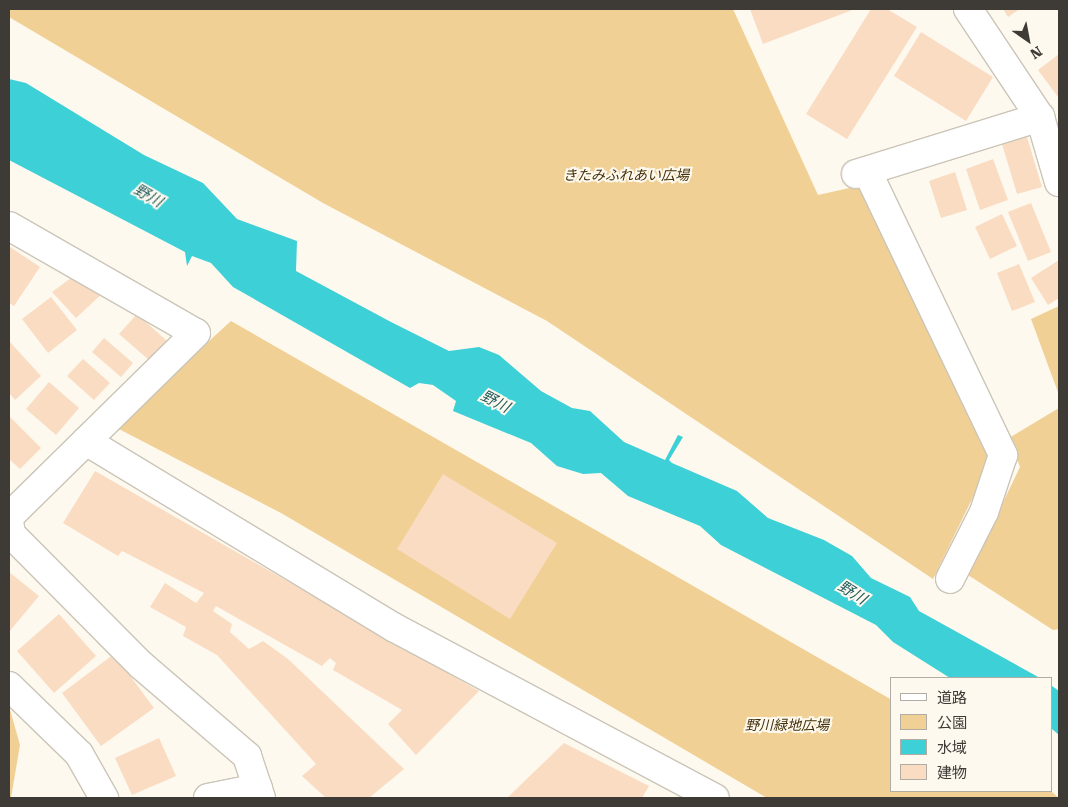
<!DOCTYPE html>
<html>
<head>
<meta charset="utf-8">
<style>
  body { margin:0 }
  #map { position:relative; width:1068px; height:807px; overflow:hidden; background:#fef9ef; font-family:"Roboto Serif","Noto Sans JP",serif }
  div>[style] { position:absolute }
  .green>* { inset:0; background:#f0d094 }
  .water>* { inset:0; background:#3dd0d6 }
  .building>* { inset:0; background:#f9dcc2 }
  .roads { filter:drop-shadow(1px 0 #cbc5b8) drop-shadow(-1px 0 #cbc5b8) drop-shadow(0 1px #cbc5b8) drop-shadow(0 -1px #cbc5b8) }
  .minor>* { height:28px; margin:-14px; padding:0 14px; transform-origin:14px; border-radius:14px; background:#fff }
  span { translate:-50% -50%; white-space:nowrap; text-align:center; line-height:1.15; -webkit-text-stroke:4px #fef9ef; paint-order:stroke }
  .park-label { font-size:14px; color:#443109; font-style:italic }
  .water-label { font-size:15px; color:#225c5f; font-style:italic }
  .frame { position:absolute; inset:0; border:10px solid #3e3b36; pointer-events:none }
  .legend { position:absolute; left:890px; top:677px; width:162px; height:115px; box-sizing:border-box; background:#fef9ef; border:1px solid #b1ada5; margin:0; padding:6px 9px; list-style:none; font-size:15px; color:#3e3b36 }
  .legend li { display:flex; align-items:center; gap:10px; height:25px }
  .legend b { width:25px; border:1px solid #b1ada5 }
  .north { position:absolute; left:1003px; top:15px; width:50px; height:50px; -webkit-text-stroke:4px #fef9ef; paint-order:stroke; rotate:147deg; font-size:14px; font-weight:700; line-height:20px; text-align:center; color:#3e3b36 }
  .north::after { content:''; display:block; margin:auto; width:18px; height:22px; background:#3e3b36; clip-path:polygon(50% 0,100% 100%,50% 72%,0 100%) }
</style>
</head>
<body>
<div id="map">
  <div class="green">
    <i style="clip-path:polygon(9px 9px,733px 9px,818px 195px,863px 185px,993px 456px,933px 579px,547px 321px,323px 203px,9px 17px)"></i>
    <i style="clip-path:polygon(1059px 306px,1059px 395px,1031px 319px)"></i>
    <i style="clip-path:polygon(231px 321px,892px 700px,892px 791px,1051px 791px,1059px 798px,767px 798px,281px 513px,115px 427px)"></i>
    <i style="clip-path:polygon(1059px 408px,1059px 629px,1053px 630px,968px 575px,1020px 467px,1009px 438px)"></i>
    <i style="clip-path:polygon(9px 706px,20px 745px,11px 798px,9px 798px)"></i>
  </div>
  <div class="water">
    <i style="clip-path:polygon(9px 79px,26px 83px,144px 155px,203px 183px,237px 219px,297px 241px,296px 271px,391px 322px,449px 351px,479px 347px,499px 355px,541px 391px,572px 408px,590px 411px,624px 442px,665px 460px,678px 435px,683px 437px,669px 460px,672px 463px,737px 491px,768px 518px,824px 540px,852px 556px,871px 578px,910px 597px,919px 611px,1040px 678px,950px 678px,893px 642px,876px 625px,721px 545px,700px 526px,628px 496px,601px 473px,583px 474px,557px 466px,531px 443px,453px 411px,456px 401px,433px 385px,419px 383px,410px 388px,233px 287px,211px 263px,192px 256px,187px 266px,185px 252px,9px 160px)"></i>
    <i style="clip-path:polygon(1052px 686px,1059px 691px,1059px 735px,1052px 729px)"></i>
  </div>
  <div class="building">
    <i style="clip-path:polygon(750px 9px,855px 9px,763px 44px)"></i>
    <i style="clip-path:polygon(871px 9px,887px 9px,917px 27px,847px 139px,806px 114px)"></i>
    <i style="clip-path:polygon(1003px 9px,1020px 9px,1008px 17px)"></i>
    <i style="clip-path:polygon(921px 32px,993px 77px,966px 121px,894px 76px)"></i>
    <i style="clip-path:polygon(1059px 54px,1059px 95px,1058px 97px,1038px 70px)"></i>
    <i style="clip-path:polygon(1027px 137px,1042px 187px,1017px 194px,1002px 144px)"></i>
    <i style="clip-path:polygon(993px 159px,1008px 200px,980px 210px,966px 169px)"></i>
    <i style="clip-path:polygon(955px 172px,967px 210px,941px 218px,929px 181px)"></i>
    <i style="clip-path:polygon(1031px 203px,1051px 252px,1028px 261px,1008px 212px)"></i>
    <i style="clip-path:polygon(1002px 214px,1017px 246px,990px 259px,975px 227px)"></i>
    <i style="clip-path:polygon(10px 247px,40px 267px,14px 306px,9px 303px)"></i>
    <i style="clip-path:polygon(1059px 260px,1059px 298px,1048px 305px,1031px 278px)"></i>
    <i style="clip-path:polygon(1019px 264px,1035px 302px,1012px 311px,997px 273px)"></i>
    <i style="clip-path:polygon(75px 275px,104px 292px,76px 318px,52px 292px)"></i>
    <i style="clip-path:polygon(51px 297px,77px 330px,48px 353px,22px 319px)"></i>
    <i style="clip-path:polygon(137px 314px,167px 341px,149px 360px,119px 334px)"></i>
    <i style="clip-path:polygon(104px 338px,133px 363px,121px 377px,92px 352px)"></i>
    <i style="clip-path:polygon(9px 341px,41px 376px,15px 400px,9px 393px)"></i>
    <i style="clip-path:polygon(83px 359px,110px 383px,94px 400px,67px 376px)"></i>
    <i style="clip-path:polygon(49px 382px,79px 408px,56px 435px,26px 409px)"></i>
    <i style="clip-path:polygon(9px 416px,41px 448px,20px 469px,9px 459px)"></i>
    <i style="clip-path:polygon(95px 471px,479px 691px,416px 755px,388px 724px,402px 710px,333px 670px,336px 663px,330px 658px,322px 666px,216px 606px,213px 611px,232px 624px,230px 632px,249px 649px,263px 641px,288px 659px,404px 769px,369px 798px,326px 798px,302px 776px,316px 764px,217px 655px,183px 636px,186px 627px,150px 607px,165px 583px,196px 603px,204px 593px,122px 551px,118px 556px,63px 523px)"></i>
    <i style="clip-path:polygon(443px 474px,557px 543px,510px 619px,397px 549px)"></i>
    <i style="clip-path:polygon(9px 572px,39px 596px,9px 632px)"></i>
    <i style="clip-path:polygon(59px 614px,96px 656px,54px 693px,17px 651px)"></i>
    <i style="clip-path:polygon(114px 654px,154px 708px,101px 746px,62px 693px)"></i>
    <i style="clip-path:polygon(159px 738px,176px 776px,132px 795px,115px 758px)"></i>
    <i style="clip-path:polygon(564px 743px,649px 786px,642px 798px,507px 798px)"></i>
  </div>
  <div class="roads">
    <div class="minor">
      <i style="left:968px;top:9px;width:130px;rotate:56.3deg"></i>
      <i style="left:1040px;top:117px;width:68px;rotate:73.7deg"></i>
      <i style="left:868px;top:173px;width:313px;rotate:64.4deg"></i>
      <i style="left:1003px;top:455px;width:60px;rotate:108.4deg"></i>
      <i style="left:984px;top:512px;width:75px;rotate:116.9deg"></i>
      <i style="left:856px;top:174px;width:193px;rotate:-17.2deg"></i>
      <i style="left:9px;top:226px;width:215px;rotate:29.8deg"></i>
      <i style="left:196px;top:333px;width:262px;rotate:135.5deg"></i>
      <i style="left:86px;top:441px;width:361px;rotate:31.2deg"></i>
      <i style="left:395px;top:628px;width:362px;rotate:28deg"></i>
      <i style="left:9px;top:521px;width:13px;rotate:81deg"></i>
      <i style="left:11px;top:534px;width:185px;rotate:45.2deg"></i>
      <i style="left:141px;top:665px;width:140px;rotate:40.6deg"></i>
      <i style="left:247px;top:756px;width:44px;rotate:71.6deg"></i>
      <i style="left:9px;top:686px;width:98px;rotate:44.2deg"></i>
      <i style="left:79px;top:754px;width:51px;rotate:60.4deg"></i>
      <i style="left:208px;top:798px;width:51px;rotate:-11.3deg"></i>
    </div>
  </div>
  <div class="park-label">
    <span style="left:626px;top:175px">きたみふれあい広場</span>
    <span style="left:787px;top:725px">野川緑地広場</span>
  </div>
  <div class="water-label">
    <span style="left:148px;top:196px;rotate:30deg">野川</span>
    <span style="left:495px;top:402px;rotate:27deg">野川</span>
    <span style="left:852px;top:593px;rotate:32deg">野川</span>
  </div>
  <div class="frame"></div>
  <ul class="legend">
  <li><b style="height:6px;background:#fff"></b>道路</li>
  <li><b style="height:14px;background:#f0d094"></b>公園</li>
  <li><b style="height:14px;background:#3dd0d6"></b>水域</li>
  <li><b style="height:14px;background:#f9dcc2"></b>建物</li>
  </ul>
  <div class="north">N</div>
</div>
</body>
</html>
